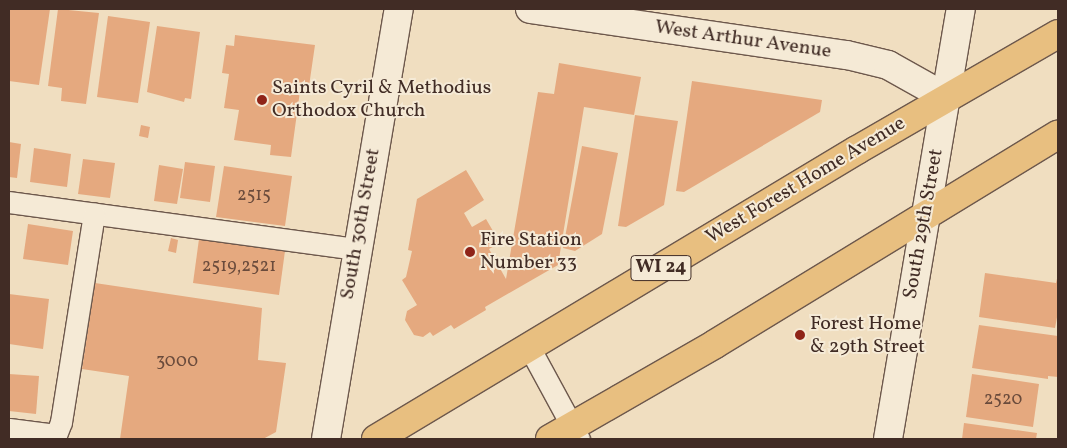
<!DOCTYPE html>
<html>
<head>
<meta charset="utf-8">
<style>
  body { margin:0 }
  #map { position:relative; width:1067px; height:448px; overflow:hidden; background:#f0dec0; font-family:Vollkorn,serif }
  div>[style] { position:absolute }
  .building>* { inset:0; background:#e5a97f }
  .roads { filter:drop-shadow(1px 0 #6d584c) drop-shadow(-1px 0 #6d584c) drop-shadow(0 1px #6d584c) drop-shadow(0 -1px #6d584c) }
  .service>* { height:21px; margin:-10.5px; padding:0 10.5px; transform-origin:10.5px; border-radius:10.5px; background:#f5ead6 }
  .minor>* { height:28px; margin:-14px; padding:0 14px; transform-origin:14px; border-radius:14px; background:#f5ead6 }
  .primary>* { height:28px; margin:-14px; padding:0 14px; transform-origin:14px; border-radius:14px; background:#e8bf80 }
  .dots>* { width:14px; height:14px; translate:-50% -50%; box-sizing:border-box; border:2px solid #f5ead6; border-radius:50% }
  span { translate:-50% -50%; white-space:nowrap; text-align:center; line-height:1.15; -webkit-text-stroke:4px #f5ead6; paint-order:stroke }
  .number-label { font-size:18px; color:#6a4b3c }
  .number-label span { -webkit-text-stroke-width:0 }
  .shield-label span { padding:1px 4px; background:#f5ead6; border:1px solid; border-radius:4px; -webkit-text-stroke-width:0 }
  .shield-label { font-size:19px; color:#412c25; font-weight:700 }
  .street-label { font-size:20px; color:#412c25 }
  .poi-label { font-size:20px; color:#412c25 }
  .left { translate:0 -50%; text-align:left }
  .frame { position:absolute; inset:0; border:10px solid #412c25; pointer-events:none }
</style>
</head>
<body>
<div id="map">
  <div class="building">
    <i style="clip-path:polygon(9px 9px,50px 9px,39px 85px,9px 81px)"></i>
    <i style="clip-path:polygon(58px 9px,99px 13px,86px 104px,61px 101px,62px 88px,48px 86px)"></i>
    <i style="clip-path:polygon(108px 16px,150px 22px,138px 103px,97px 97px)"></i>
    <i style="clip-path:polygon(157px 26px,200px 32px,191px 99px,185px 98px,184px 102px,147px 92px)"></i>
    <i style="clip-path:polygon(235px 35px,315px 45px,308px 93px,300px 91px,291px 157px,270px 155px,271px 145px,234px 140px,239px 110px,224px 108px,229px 74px,222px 73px,226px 45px,234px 46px)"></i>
    <i style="clip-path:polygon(559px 63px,641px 77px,634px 115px,584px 107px,558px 265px,485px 307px,486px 310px,454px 329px,451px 325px,433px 336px,430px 332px,423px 337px,414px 335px,405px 320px,407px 311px,417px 305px,402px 280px,406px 277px,412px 251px,408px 250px,417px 199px,466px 170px,484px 200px,464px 213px,472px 227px,486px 219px,500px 243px,489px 249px,506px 279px,538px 92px,554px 94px)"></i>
    <i style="clip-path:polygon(692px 81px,822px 100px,820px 112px,684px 192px,676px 191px)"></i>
    <i style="clip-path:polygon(635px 115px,678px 121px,664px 205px,626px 227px,618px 226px)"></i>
    <i style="clip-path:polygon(141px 125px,150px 127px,148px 138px,139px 136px)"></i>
    <i style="clip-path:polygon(9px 142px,21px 144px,17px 178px,9px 177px)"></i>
    <i style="clip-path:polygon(582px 146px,618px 153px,602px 234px,575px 251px,563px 248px)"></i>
    <i style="clip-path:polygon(34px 148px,71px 154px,67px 187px,30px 182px)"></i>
    <i style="clip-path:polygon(83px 159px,115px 163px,110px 198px,78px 194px)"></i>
    <i style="clip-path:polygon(185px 162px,215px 166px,210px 202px,180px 198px)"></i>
    <i style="clip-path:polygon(159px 165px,183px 169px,177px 204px,154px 201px)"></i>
    <i style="clip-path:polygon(224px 166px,292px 176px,285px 226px,216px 217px)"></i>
    <i style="clip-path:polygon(28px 224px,73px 231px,68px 265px,23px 259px)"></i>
    <i style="clip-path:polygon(171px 238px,178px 240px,176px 253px,168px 251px)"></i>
    <i style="clip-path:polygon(199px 239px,285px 251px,279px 295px,193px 283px)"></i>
    <i style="clip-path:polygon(985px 273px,1056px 283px,1058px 274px,1058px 312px,1055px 328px,979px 317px)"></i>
    <i style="clip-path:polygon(95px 283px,262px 308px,258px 360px,286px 363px,276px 432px,263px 439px,120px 439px,129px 376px,82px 369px)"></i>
    <i style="clip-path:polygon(9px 294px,49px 299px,43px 349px,9px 344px)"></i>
    <i style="clip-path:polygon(979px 325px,1058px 336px,1058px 377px,1048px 376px,1048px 379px,972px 368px)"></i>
    <i style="clip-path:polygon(9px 374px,39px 376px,36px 414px,9px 411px)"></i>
    <i style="clip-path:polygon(972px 374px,1039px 384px,1033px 427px,966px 417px)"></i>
    <i style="clip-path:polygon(964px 423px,1037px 433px,1036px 439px,962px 439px)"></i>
  </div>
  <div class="roads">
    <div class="service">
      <i style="left:9px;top:202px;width:350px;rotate:7.7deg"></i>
      <i style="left:529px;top:347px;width:105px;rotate:61.5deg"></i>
      <i style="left:9px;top:429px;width:47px;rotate:7.3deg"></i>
      <i style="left:56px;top:435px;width:14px;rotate:-69deg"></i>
      <i style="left:61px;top:422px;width:211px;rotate:-81deg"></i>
    </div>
    <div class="minor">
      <i style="left:530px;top:9px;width:320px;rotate:8.3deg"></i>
      <i style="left:847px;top:55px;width:42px;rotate:13.7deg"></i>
      <i style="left:888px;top:65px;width:68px;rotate:29.2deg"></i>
      <i style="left:326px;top:439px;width:436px;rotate:-80.4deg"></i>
      <i style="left:888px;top:439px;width:436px;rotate:-80.4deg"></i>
    </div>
    <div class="primary">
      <i style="left:376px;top:439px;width:561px;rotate:-31deg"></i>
      <i style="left:857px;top:150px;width:232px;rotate:-30deg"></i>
      <i style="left:550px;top:439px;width:190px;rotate:-29.9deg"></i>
      <i style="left:715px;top:344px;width:402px;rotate:-31.4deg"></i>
    </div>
  </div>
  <div class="dots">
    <i style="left:262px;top:100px;background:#8f2418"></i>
    <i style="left:470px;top:252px;background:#8f2418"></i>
    <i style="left:800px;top:335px;background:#8f2418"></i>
  </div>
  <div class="number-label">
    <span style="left:254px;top:196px">2515</span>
    <span style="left:239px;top:267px">2519,2521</span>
    <span style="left:177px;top:362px">3000</span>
    <span style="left:1003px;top:400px">2520</span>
  </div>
  <div class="shield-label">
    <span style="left:661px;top:268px">WI 24</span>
  </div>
  <div class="street-label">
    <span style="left:743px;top:40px;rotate:8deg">West Arthur Avenue</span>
    <span style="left:806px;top:181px;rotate:-31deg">West Forest Home Avenue</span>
    <span style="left:361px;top:224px;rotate:-80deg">South 30th Street</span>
    <span style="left:924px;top:224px;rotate:-80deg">South 29th Street</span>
  </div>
  <div class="poi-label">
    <span class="left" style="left:272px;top:100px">Saints Cyril &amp; Methodius<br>Orthodox Church</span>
    <span class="left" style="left:480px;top:252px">Fire Station<br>Number 33</span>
    <span class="left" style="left:810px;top:336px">Forest Home<br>&amp; 29th Street</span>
  </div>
  <div class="frame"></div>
</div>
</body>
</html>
